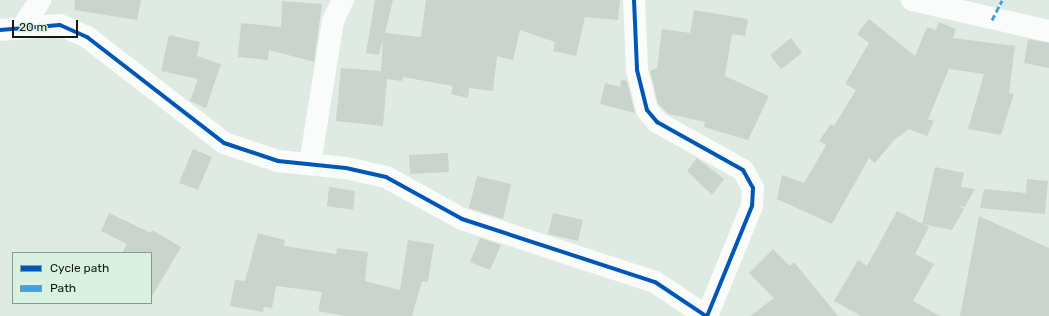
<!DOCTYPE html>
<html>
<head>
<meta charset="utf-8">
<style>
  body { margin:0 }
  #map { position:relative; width:1049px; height:316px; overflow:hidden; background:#dfebe2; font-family:Rubik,sans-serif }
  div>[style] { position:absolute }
  .building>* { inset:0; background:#cad3cc }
  .minor>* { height:22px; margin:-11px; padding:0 11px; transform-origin:11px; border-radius:11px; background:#fafcfb }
  .quiet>* { height:3px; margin-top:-1.5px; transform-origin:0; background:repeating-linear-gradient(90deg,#3da2ea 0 6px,transparent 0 9px) }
  .cycleway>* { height:4px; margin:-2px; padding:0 2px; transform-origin:2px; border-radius:2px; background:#0057b8 }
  span { translate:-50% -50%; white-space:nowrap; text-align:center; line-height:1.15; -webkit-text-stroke:3px #daf0e0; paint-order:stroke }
  .legend { position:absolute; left:12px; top:252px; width:140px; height:52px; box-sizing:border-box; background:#daf0e0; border:1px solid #8a9a8e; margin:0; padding:5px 7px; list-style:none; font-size:12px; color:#121a14 }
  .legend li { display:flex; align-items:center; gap:8px; height:20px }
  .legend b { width:20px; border:1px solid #8a9a8e }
  .scale { position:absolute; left:12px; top:20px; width:66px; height:18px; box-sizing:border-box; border:2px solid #121a14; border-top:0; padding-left:5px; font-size:12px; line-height:14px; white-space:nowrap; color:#121a14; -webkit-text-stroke:3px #daf0e0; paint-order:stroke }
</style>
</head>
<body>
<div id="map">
  <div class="building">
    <i style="clip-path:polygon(75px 0,141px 0,137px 20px,74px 10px)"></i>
    <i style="clip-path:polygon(375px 0,393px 0,385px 33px,421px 37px,426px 0,620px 0,618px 20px,585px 17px,576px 56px,553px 51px,555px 42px,520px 30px,513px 60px,497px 56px,493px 91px,469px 88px,468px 98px,451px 94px,453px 86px,403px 77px,402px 81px,387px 79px,383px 126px,336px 121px,341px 68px,381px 71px,383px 38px,379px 55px,366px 53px)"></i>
    <i style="clip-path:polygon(282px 1px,322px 4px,314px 62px,269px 50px,268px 60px,238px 57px,241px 23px,281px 27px)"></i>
    <i style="clip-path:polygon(694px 10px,748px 19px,745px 36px,732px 34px,725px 76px,769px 96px,748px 140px,704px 127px,705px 122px,669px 114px,658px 104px,650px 71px,657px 68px,662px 29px,690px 33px)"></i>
    <i style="clip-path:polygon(869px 19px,915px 56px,927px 27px,936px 30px,939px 22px,956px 29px,953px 38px,1015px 46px,1009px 93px,1014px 94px,1001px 135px,968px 129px,984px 74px,949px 69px,928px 119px,934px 121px,927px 136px,909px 129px,894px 140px,875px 163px,869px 158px,832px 224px,777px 199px,782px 175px,804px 183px,826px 145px,819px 141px,831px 124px,834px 126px,856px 90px,845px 84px,869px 43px,857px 34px)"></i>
    <i style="clip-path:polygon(169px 35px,200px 42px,197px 56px,221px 64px,206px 108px,190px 101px,198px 79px,161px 71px)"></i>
    <i style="clip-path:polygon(791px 38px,802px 53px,781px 69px,770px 55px)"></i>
    <i style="clip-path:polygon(1028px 39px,1049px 43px,1049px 68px,1024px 63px)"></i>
    <i style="clip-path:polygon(621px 80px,627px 81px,635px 113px,600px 104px,605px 83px,620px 87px)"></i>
    <i style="clip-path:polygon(193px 149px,212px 157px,198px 190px,179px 183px)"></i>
    <i style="clip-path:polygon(448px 153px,449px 172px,410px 174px,409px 155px)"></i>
    <i style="clip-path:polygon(697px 158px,724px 179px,712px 195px,687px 171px)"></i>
    <i style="clip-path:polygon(935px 167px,964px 173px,961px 187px,975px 189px,965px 207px,959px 206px,964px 209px,952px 230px,922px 224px)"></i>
    <i style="clip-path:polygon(477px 176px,511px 184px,503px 219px,469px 208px)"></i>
    <i style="clip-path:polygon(1027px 179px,1048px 181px,1045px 214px,980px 208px,984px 189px,1026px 193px)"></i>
    <i style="clip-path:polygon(329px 187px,355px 191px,353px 210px,327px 206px)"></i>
    <i style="clip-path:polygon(897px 211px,929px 227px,915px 254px,934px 264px,913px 301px,940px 316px,861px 316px,834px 301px,858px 260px,867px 266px)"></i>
    <i style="clip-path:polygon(109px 213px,151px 233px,152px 230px,181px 247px,151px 298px,151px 253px,122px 253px,127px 244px,101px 231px)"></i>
    <i style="clip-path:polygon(553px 213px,583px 220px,578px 241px,548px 234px)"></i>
    <i style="clip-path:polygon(979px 216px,1049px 248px,1049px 316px,960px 316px)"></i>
    <i style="clip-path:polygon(258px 233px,285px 240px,284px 246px,336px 254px,337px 248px,368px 252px,365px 281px,400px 290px,408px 240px,434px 244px,428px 282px,422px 281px,412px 316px,344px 316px,318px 311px,322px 292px,276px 286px,272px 308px,264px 307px,263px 312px,230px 306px,235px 280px,245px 281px)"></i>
    <i style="clip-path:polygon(480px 238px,501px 245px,490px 270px,470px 262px)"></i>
    <i style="clip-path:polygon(773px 249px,790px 266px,794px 262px,838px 316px,750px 316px,774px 298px,749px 273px)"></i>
  </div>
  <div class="minor">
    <i style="left:634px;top:0;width:70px;rotate:87.5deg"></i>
    <i style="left:637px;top:70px;width:41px;rotate:76deg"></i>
    <i style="left:647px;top:110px;width:16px;rotate:50deg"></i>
    <i style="left:657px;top:122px;width:98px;rotate:29.2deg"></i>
    <i style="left:743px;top:170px;width:21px;rotate:61deg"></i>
    <i style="left:753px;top:188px;width:18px;rotate:93deg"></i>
    <i style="left:752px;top:206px;width:119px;rotate:112.2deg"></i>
    <i style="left:912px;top:0;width:140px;rotate:12.8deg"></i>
    <i style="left:22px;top:28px;width:33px;rotate:-57deg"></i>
    <i style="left:0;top:30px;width:60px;rotate:-4.8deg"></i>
    <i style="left:60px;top:25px;width:30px;rotate:24deg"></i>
    <i style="left:87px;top:37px;width:173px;rotate:37.7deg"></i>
    <i style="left:224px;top:143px;width:57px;rotate:18.4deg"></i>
    <i style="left:278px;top:161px;width:68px;rotate:5.9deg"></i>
    <i style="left:346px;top:168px;width:41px;rotate:12.7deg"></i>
    <i style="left:386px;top:177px;width:87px;rotate:28.9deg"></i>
    <i style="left:462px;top:219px;width:203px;rotate:18.1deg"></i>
    <i style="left:655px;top:282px;width:61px;rotate:33.7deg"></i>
    <i style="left:310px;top:164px;width:145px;rotate:-80.9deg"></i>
    <i style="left:333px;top:21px;width:23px;rotate:-65deg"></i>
  </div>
  <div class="quiet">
    <i style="left:992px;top:20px;width:22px;rotate:-63deg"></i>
  </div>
  <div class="cycleway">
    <i style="left:634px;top:0;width:70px;rotate:87.5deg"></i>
    <i style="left:637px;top:70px;width:41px;rotate:76deg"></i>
    <i style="left:647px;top:110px;width:16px;rotate:50deg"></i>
    <i style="left:657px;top:122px;width:98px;rotate:29.2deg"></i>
    <i style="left:743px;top:170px;width:21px;rotate:61deg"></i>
    <i style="left:753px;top:188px;width:18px;rotate:93deg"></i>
    <i style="left:752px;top:206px;width:119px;rotate:112.2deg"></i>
    <i style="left:0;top:30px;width:60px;rotate:-4.8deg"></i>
    <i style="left:60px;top:25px;width:30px;rotate:24deg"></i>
    <i style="left:87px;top:37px;width:173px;rotate:37.7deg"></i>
    <i style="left:224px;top:143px;width:57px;rotate:18.4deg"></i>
    <i style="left:278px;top:161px;width:68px;rotate:5.9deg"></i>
    <i style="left:346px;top:168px;width:41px;rotate:12.7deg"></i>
    <i style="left:386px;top:177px;width:87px;rotate:28.9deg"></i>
    <i style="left:462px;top:219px;width:203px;rotate:18.1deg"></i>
    <i style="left:655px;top:282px;width:61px;rotate:33.7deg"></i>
  </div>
  <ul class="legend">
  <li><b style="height:5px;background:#0057b8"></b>Cycle path</li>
  <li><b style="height:5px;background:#3da2ea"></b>Path</li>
  </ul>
  <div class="scale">20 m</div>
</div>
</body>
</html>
